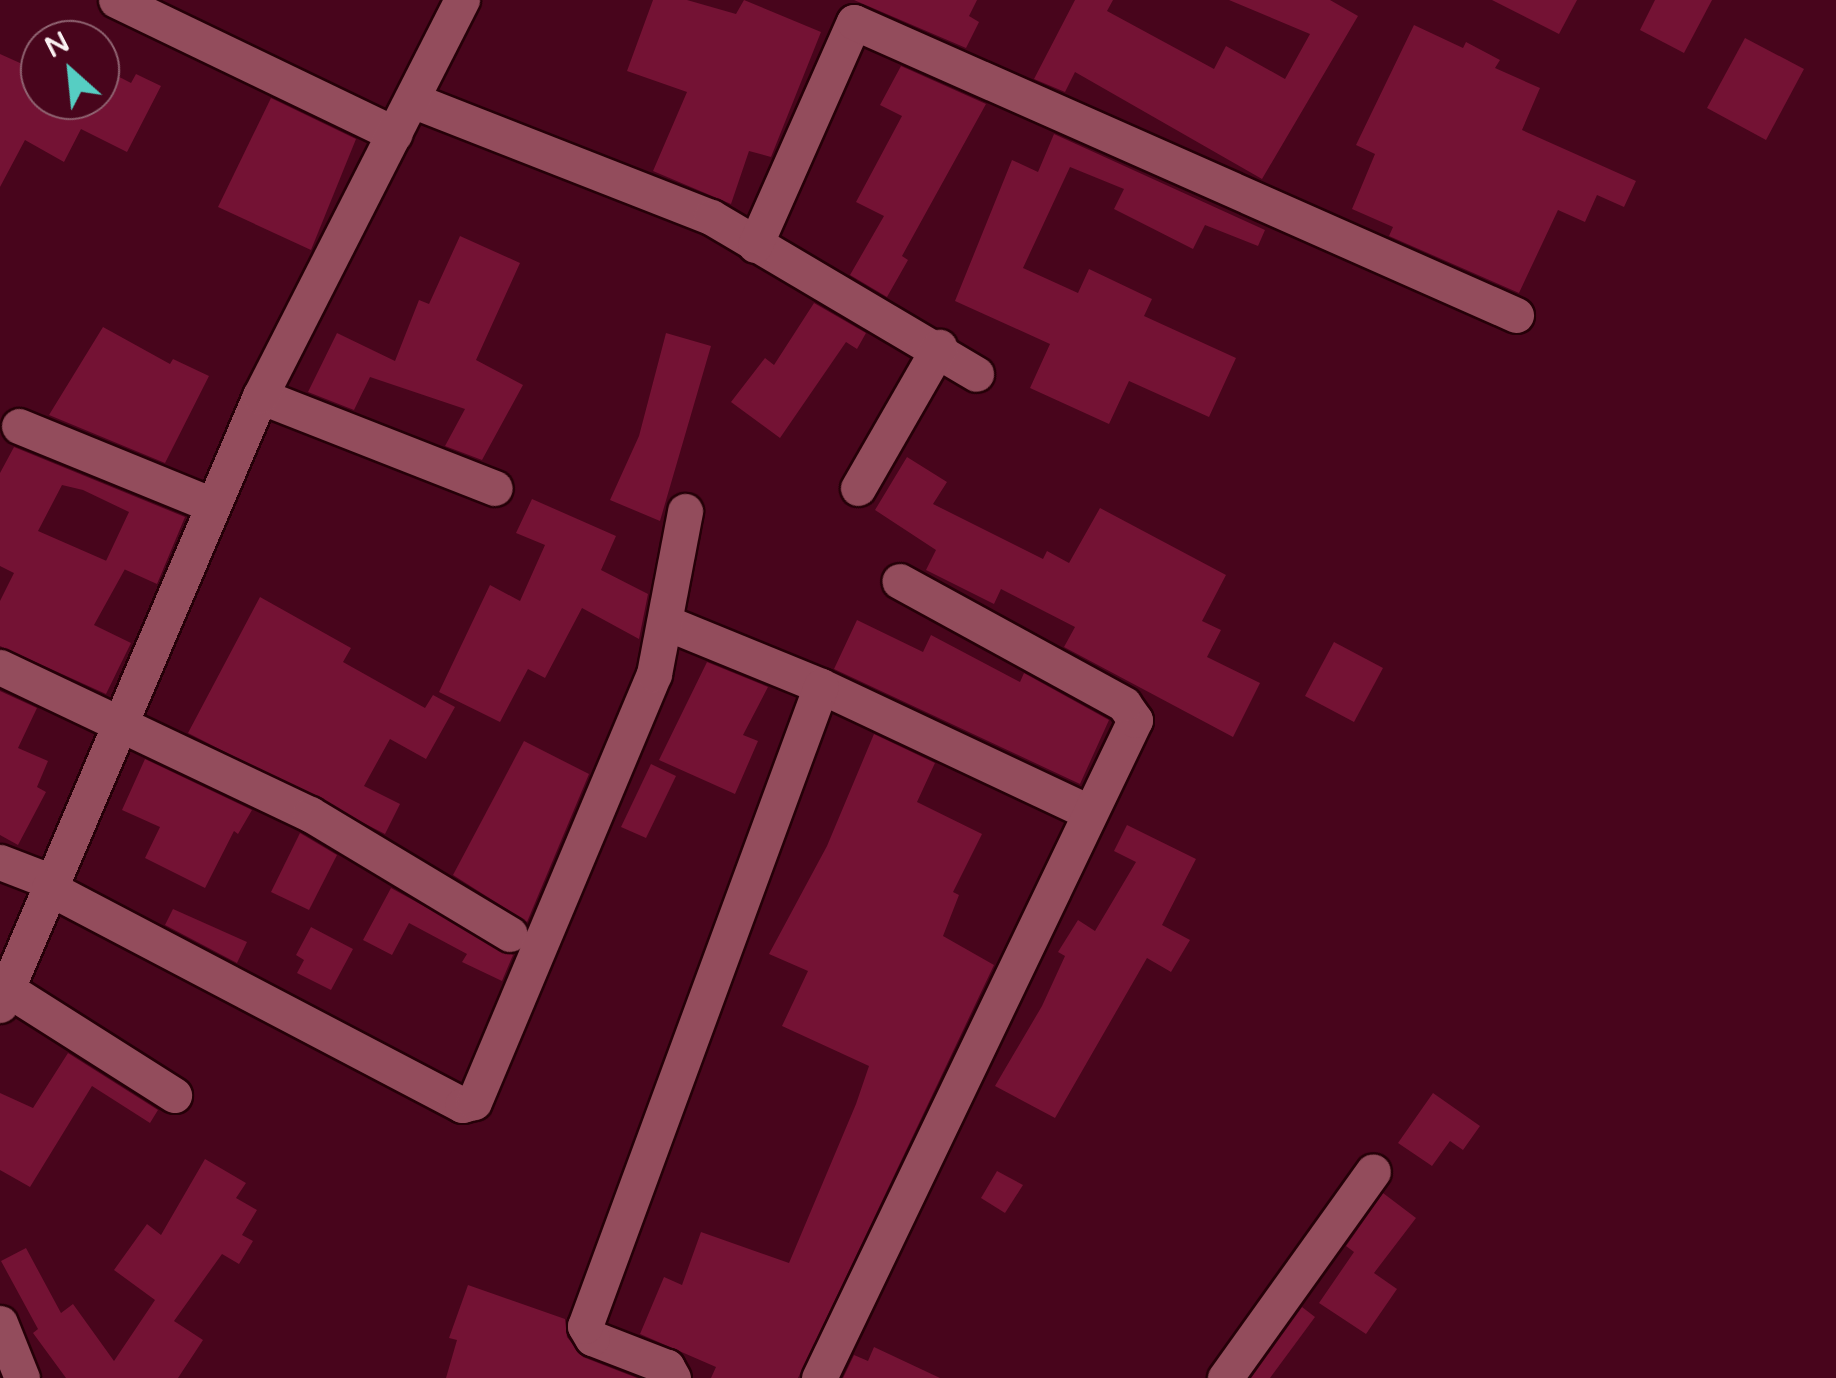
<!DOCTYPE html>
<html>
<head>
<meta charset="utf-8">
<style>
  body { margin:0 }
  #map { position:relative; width:1836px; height:1378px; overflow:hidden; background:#48051c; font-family:"Varela Round",sans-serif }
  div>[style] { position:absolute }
  .building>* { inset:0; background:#741234 }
  .roads { filter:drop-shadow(2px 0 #250008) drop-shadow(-2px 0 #250008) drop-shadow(0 2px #250008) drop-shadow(0 -2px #250008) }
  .minor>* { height:35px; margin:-17.5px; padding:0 17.5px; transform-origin:17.5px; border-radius:17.5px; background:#934c5c }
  span { translate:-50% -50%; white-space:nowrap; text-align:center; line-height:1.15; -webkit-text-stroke:8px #48051c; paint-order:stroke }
  .north { position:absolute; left:20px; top:20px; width:100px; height:100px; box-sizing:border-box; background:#48051c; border:2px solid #8f6371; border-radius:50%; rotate:333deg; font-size:28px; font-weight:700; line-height:40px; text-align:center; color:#f9f0f1 }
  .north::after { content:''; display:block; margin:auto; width:35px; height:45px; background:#56cec3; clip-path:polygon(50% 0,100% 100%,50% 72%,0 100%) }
</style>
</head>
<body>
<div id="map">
  <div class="building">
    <i style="clip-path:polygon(653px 0,687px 0,736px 14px,744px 0,821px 32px,771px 157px,749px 151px,731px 204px,653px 171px,687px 92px,627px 71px)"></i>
    <i style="clip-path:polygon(854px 0,977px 0,969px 16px,979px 22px,966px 48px)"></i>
    <i style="clip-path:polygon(1075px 0,1113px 0,1107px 11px,1214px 69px,1226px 46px,1285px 79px,1310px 34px,1229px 0,1330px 0,1358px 16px,1262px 179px,1075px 72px,1065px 92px,1034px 79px)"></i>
    <i style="clip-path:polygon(1492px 0,1577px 0,1559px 34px)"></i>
    <i style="clip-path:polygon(1655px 0,1712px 0,1684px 53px,1640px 30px)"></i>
    <i style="clip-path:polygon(1414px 25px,1463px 48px,1466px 42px,1500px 60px,1495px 68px,1540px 88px,1522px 130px,1636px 181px,1624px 207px,1597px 195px,1585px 222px,1558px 210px,1519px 293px,1389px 236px,1393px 227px,1352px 209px,1375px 154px,1356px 145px)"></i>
    <i style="clip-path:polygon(1745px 38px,1804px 69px,1766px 140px,1707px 108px)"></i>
    <i style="clip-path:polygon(0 54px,40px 72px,40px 100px,100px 100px,100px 67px,131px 83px,136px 74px,161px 86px,127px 152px,81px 129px,64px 162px,25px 140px,0 187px)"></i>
    <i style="clip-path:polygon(901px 66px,986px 104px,902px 256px,908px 260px,887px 297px,850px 275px,884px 216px,856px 202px,902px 116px,880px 105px)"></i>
    <i style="clip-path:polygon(271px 98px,356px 139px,311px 250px,218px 207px)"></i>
    <i style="clip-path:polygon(1054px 134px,1265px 230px,1258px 246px,1205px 225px,1193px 249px,1114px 209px,1124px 189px,1070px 167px,1023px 268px,1078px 293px,1089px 269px,1152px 299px,1144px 316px,1236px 358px,1209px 417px,1129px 381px,1109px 424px,1030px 388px,1050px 344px,955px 301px,1012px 160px,1038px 172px)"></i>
    <i style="clip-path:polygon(460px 236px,520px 263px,476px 360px,523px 385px,482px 460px,445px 446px,465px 409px,370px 377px,354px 410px,308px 392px,337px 333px,395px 361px,419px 300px,429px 304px)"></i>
    <i style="clip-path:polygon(814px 303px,866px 333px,857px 349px,846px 342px,780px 438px,731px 402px,765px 358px,774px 365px)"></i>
    <i style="clip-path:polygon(103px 327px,170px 364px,173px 359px,209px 376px,165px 463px,49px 415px)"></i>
    <i style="clip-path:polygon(666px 333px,711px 346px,660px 521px,610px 500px,639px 436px)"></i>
    <i style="clip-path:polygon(14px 447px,185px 517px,157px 584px,106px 561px,129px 512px,83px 490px,62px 485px,38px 531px,125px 569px,94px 625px,131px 643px,106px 694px,0 646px,0 601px,14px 573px,0 566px,0 473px)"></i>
    <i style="clip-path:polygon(907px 457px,947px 482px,933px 504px,1043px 559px,1047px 551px,1069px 563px,1100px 508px,1226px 575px,1202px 621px,1221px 630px,1207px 657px,1260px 683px,1233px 737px,1064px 647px,1075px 627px,1001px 589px,994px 604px,926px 570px,936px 550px,875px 510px)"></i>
    <i style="clip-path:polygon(532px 499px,616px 536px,601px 570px,648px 594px,639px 639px,582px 608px,545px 678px,528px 669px,500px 722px,439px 692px,490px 585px,520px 601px,545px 545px,516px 533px)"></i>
    <i style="clip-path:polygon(260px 597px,351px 648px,343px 662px,425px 708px,433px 695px,455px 707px,426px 759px,390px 739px,364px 786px,400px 804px,385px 834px,188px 733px)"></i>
    <i style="clip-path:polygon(857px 620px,923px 652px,931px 635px,1020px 682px,1024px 673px,1109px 720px,1080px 784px,834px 669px)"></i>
    <i style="clip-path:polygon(1334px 642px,1383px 668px,1354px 722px,1305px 696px)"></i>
    <i style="clip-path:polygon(707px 662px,768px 687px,743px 735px,758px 741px,735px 794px,659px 760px)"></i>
    <i style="clip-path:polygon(0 691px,37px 708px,18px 748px,48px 761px,37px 787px,46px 792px,18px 845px,0 835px)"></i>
    <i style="clip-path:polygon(874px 734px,935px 763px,917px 802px,982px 834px,953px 892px,959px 895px,943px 936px,994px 965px,798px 1378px,711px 1378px,716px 1367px,640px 1334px,664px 1277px,682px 1285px,701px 1232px,789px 1263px,856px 1104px,869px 1066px,782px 1026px,808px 971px,769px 954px,827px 846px)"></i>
    <i style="clip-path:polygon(524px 741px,589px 774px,527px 922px,453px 875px)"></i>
    <i style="clip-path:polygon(145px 759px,252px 810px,238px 834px,234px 831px,205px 888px,145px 858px,160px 827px,122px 810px)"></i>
    <i style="clip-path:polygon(651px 764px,676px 776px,646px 838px,621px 827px)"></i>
    <i style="clip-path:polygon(1127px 825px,1196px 859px,1162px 925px,1190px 940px,1171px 972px,1147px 958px,1055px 1118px,995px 1086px,1042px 1006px,1065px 956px,1058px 952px,1078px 920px,1095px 931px,1136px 862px,1114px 851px)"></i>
    <i style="clip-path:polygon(300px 833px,337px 855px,309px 910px,271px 892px)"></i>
    <i style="clip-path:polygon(391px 888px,513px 955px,502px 981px,462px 962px,467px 954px,409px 923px,392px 955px,363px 940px)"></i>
    <i style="clip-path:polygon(173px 909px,247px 942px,237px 963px,165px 925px)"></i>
    <i style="clip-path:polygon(311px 927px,353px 949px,331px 990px,297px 973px,304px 960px,296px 955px)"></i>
    <i style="clip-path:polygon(68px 1053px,158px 1110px,150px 1123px,92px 1086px,30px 1187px,0 1170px,0 1093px,33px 1108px)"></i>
    <i style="clip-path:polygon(1433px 1093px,1480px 1126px,1463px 1150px,1450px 1141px,1432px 1166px,1398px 1143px)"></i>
    <i style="clip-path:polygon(205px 1159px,246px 1183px,236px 1198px,257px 1210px,242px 1235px,253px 1241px,239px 1264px,222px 1254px,174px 1321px,203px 1340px,178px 1378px,66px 1378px,33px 1333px,38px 1329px,1px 1261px,26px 1248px,61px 1313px,73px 1304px,114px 1361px,155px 1300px,114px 1270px,147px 1224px,161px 1235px)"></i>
    <i style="clip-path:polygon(997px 1171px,1023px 1185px,1005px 1213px,981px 1198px)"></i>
    <i style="clip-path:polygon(1383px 1193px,1416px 1218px,1374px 1273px,1397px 1289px,1366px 1334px,1319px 1303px,1354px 1252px,1346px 1246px)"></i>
    <i style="clip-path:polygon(468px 1285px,565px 1319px,567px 1337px,583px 1357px,637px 1378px,446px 1378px,457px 1340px,449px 1338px)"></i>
    <i style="clip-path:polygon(1302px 1307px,1315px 1317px,1270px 1378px,1251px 1378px)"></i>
    <i style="clip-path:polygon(874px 1347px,940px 1378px,843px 1378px,854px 1355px,868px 1361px)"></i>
  </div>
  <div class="roads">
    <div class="minor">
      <i style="left:116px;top:0;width:309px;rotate:25.7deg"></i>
      <i style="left:412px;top:100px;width:321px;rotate:21.4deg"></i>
      <i style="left:711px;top:217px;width:308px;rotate:30.6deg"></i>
      <i style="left:755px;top:245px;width:244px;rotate:-66.1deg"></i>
      <i style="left:854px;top:22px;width:724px;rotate:23.87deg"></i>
      <i style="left:260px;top:396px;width:252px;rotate:21.4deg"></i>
      <i style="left:19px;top:426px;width:209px;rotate:22.2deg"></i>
      <i style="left:858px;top:488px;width:163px;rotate:-60.1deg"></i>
      <i style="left:667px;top:623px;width:166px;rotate:22.2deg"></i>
      <i style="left:821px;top:686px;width:296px;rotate:25.2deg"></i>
      <i style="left:0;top:667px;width:343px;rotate:25.4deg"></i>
      <i style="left:310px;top:814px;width:233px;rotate:31deg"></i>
      <i style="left:0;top:862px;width:56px;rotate:21deg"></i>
      <i style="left:49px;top:888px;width:467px;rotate:27.7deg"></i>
      <i style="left:462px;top:1105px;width:12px;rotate:-14deg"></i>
      <i style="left:474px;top:1102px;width:464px;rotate:-67.2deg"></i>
      <i style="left:654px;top:674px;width:166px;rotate:-79.2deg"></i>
      <i style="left:7px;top:989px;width:198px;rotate:32.4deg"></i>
      <i style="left:0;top:1005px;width:662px;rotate:-66.88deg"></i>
      <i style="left:260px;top:396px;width:445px;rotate:-63deg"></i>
      <i style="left:0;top:1323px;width:59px;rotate:68.2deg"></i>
      <i style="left:673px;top:1378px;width:13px;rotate:-119deg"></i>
      <i style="left:667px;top:1367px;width:80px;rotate:-158.9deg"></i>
      <i style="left:592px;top:1338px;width:14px;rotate:-120deg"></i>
      <i style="left:585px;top:1326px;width:682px;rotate:-69.76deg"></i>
      <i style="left:819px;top:1378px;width:730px;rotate:-64.35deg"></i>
      <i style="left:1135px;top:720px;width:19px;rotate:-125deg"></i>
      <i style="left:1124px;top:704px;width:256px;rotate:-151.3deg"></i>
      <i style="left:1225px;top:1378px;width:254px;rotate:-54.4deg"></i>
    </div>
  </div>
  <div class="north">N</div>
</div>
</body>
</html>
